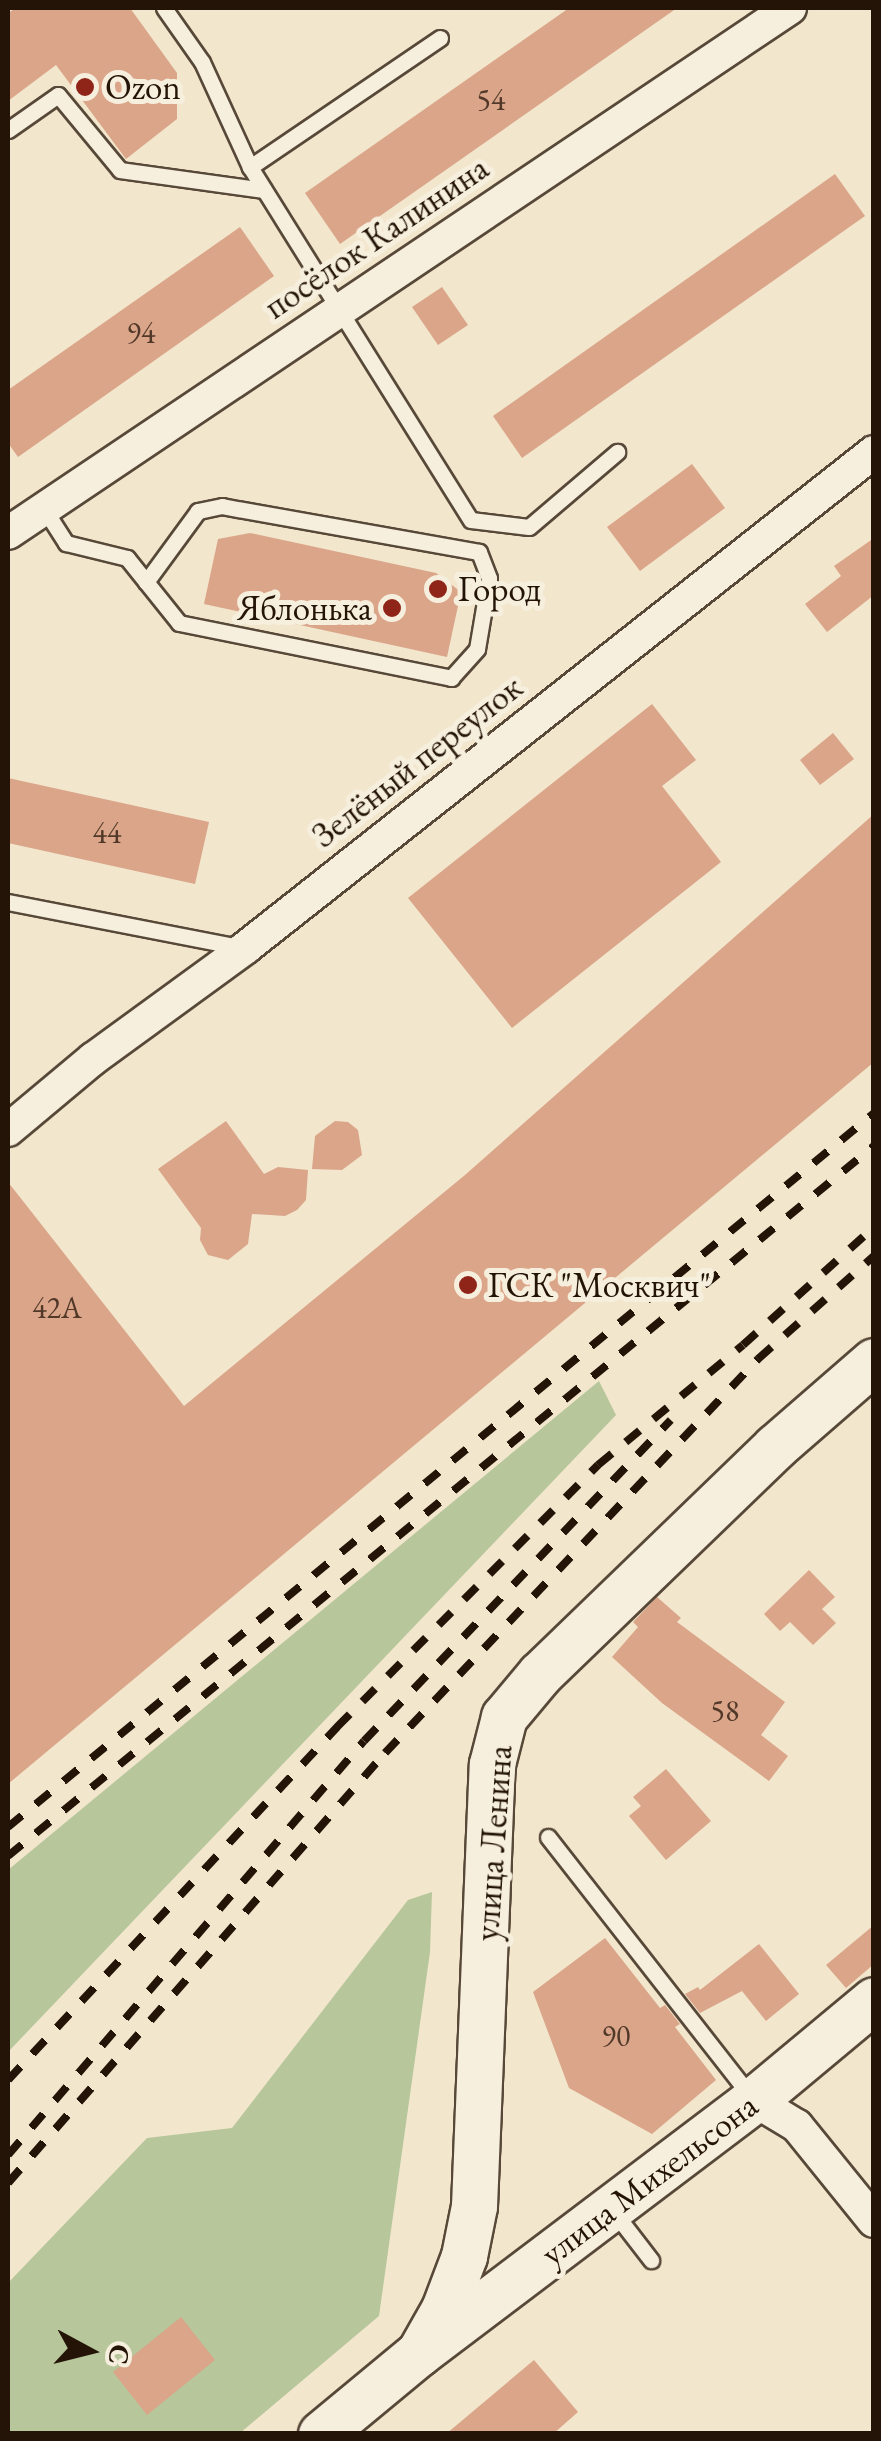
<!DOCTYPE html>
<html>
<head>
<meta charset="utf-8">
<style>
  body { margin:0 }
  #map { position:relative; width:881px; height:2441px; overflow:hidden; background:#f2e6cd; font-family:"EB Garamond",serif }
  div>[style] { position:absolute }
  .green>* { inset:0; background:#b7c69b }
  .building>* { inset:0; background:#daa589 }
  .roads { filter:drop-shadow(2px 0 #574838) drop-shadow(-2px 0 #574838) drop-shadow(0 2px #574838) drop-shadow(0 -2px #574838) }
  .lane>* { height:15px; margin:-7.5px; padding:0 7.5px; transform-origin:7.5px; border-radius:7.5px; background:#f7efde }
  .street>* { height:32px; margin:-16px; padding:0 16px; transform-origin:16px; border-radius:16px; background:#f7efde }
  .secondary>* { height:45px; margin:-22.5px; padding:0 22.5px; transform-origin:22.5px; border-radius:22.5px; background:#f7efde }
  .rail>* { height:8px; margin-top:-4px; transform-origin:0; background:repeating-linear-gradient(90deg,#231407 0 18px,transparent 0 36px) }
  .dots>* { width:28px; height:28px; translate:-50% -50%; box-sizing:border-box; border:5px solid #f7efde; border-radius:50% }
  span { translate:-50% -50%; white-space:nowrap; text-align:center; line-height:1.15; -webkit-text-stroke:10px #f7efde; paint-order:stroke }
  .number-label { font-size:30px; color:#513828 }
  .number-label span { -webkit-text-stroke-width:0 }
  .poi-label { font-size:35px; color:#231407 }
  .left { translate:0 -50%; text-align:left }
  .right { translate:-100% -50%; text-align:right }
  .street-label { font-size:35px; color:#231407 }
  .frame { position:absolute; inset:0; border:10px solid #231407; pointer-events:none }
  .north { position:absolute; left:40px; top:2301px; width:100px; height:100px; -webkit-text-stroke:8px #f7efde; paint-order:stroke; rotate:97deg; font-size:28px; font-weight:700; line-height:40px; text-align:center; color:#231407 }
  .north::after { content:''; display:block; margin:auto; width:35px; height:45px; background:#231407; clip-path:polygon(50% 0,100% 100%,50% 72%,0 100%) }
</style>
</head>
<body>
<div id="map">
  <div class="green">
    <i style="clip-path:polygon(599px 1381px,616px 1415px,8px 2052px,8px 1870px)"></i>
    <i style="clip-path:polygon(432px 1892px,430px 1952px,379px 2316px,240px 2433px,8px 2433px,8px 2283px,147px 2138px,232px 2128px,408px 1900px)"></i>
  </div>
  <div class="building">
    <i style="clip-path:polygon(16px 8px,130px 8px,177px 73px,177px 119px,126px 159px,56px 65px,8px 101px,8px 13px)"></i>
    <i style="clip-path:polygon(569px 8px,677px 8px,340px 244px,305px 193px)"></i>
    <i style="clip-path:polygon(835px 174px,865px 216px,522px 458px,493px 416px)"></i>
    <i style="clip-path:polygon(240px 227px,274px 276px,18px 457px,8px 443px,8px 390px)"></i>
    <i style="clip-path:polygon(442px 287px,468px 325px,438px 345px,412px 307px)"></i>
    <i style="clip-path:polygon(692px 464px,725px 508px,640px 571px,607px 527px)"></i>
    <i style="clip-path:polygon(250px 533px,436px 573px,461px 592px,447px 657px,204px 604px,218px 539px)"></i>
    <i style="clip-path:polygon(874px 538px,874px 595px,827px 632px,805px 604px,841px 576px,834px 566px)"></i>
    <i style="clip-path:polygon(652px 704px,696px 760px,662px 786px,721px 862px,512px 1028px,408px 898px)"></i>
    <i style="clip-path:polygon(833px 733px,854px 759px,820px 785px,800px 760px)"></i>
    <i style="clip-path:polygon(8px 778px,209px 822px,195px 884px,8px 843px)"></i>
    <i style="clip-path:polygon(874px 814px,874px 1062px,8px 1784px,8px 1182px,184px 1406px,465px 1175px)"></i>
    <i style="clip-path:polygon(226px 1121px,264px 1174px,278px 1167px,308px 1170px,306px 1200px,297px 1210px,285px 1216px,252px 1214px,248px 1244px,228px 1260px,208px 1255px,200px 1240px,201px 1228px,158px 1169px)"></i>
    <i style="clip-path:polygon(335px 1121px,348px 1122px,358px 1130px,362px 1155px,342px 1170px,312px 1169px,315px 1136px)"></i>
    <i style="clip-path:polygon(809px 1570px,835px 1597px,822px 1609px,836px 1623px,813px 1645px,790px 1622px,780px 1631px,764px 1614px)"></i>
    <i style="clip-path:polygon(657px 1597px,681px 1618px,677px 1622px,785px 1702px,761px 1735px,788px 1756px,769px 1781px,662px 1703px,612px 1657px,638px 1627px,633px 1622px)"></i>
    <i style="clip-path:polygon(666px 1769px,711px 1821px,666px 1860px,629px 1816px,641px 1806px,633px 1797px)"></i>
    <i style="clip-path:polygon(874px 1925px,874px 1964px,846px 1988px,826px 1965px)"></i>
    <i style="clip-path:polygon(605px 1938px,660px 2008px,665px 2005px,680px 2024px,675px 2027px,716px 2080px,652px 2134px,569px 2088px,533px 1992px)"></i>
    <i style="clip-path:polygon(759px 1944px,799px 1994px,766px 2021px,742px 1991px,700px 2013px,685px 1994px,698px 1987px,700px 1990px)"></i>
    <i style="clip-path:polygon(181px 2317px,215px 2360px,147px 2415px,113px 2372px)"></i>
    <i style="clip-path:polygon(534px 2360px,578px 2412px,553px 2434px,446px 2434px)"></i>
  </div>
  <div class="roads">
    <div class="lane">
      <i style="left:164px;top:8px;width:66px;rotate:54.9deg"></i>
      <i style="left:202px;top:62px;width:115px;rotate:65.4deg"></i>
      <i style="left:440px;top:38px;width:230px;rotate:145.8deg"></i>
      <i style="left:250px;top:167px;width:416px;rotate:58deg"></i>
      <i style="left:471px;top:520px;width:58px;rotate:6.9deg"></i>
      <i style="left:529px;top:527px;width:116px;rotate:-40.4deg"></i>
      <i style="left:8px;top:130px;width:61px;rotate:-35deg"></i>
      <i style="left:58px;top:95px;width:97px;rotate:50.4deg"></i>
      <i style="left:120px;top:170px;width:145px;rotate:7.9deg"></i>
      <i style="left:43px;top:507px;width:43px;rotate:57.4deg"></i>
      <i style="left:66px;top:543px;width:63px;rotate:13.8deg"></i>
      <i style="left:127px;top:558px;width:83px;rotate:51.3deg"></i>
      <i style="left:179px;top:623px;width:278px;rotate:11.4deg"></i>
      <i style="left:451px;top:678px;width:39px;rotate:-48deg"></i>
      <i style="left:477px;top:649px;width:72px;rotate:-80.4deg"></i>
      <i style="left:489px;top:578px;width:28px;rotate:-111deg"></i>
      <i style="left:479px;top:552px;width:261px;rotate:-169.9deg"></i>
      <i style="left:222px;top:506px;width:25px;rotate:168deg"></i>
      <i style="left:198px;top:511px;width:88px;rotate:126.2deg"></i>
      <i style="left:8px;top:902px;width:235px;rotate:11deg"></i>
      <i style="left:548px;top:1837px;width:331px;rotate:52deg"></i>
      <i style="left:614px;top:2212px;width:61px;rotate:52.4deg"></i>
    </div>
    <div class="street">
      <i style="left:8px;top:533px;width:942px;rotate:-33.88deg"></i>
      <i style="left:8px;top:1130px;width:111px;rotate:-39.9deg"></i>
      <i style="left:93px;top:1059px;width:188px;rotate:-36.1deg"></i>
      <i style="left:245px;top:948px;width:801px;rotate:-38.26deg"></i>
      <i style="left:754px;top:2100px;width:50px;rotate:31.2deg"></i>
      <i style="left:797px;top:2126px;width:122px;rotate:51deg"></i>
    </div>
    <div class="secondary">
      <i style="left:419px;top:2353px;width:51px;rotate:-60.4deg"></i>
      <i style="left:444px;top:2309px;width:57px;rotate:-69.3deg"></i>
      <i style="left:464px;top:2256px;width:51px;rotate:-78.7deg"></i>
      <i style="left:474px;top:2206px;width:442px;rotate:-87.7deg"></i>
      <i style="left:492px;top:1764px;width:49px;rotate:-75.7deg"></i>
      <i style="left:504px;top:1717px;width:56px;rotate:-50.1deg"></i>
      <i style="left:540px;top:1674px;width:327px;rotate:-44deg"></i>
      <i style="left:775px;top:1447px;width:131px;rotate:-41deg"></i>
      <i style="left:321px;top:2434px;width:127px;rotate:-39.6deg"></i>
      <i style="left:419px;top:2353px;width:420px;rotate:-37.1deg"></i>
      <i style="left:754px;top:2100px;width:156px;rotate:-39.8deg"></i>
    </div>
  </div>
  <div class="rail">
    <i style="left:8px;top:1827px;width:1122px;rotate:-39.5deg"></i>
    <i style="left:8px;top:1856px;width:1120px;rotate:-39.35deg"></i>
    <i style="left:8px;top:2080px;width:483px;rotate:-47deg"></i>
    <i style="left:337px;top:1727px;width:370px;rotate:-45.1deg"></i>
    <i style="left:598px;top:1465px;width:188px;rotate:-39.6deg"></i>
    <i style="left:743px;top:1345px;width:176px;rotate:-42deg"></i>
    <i style="left:8px;top:2155px;width:546px;rotate:-49.31deg"></i>
    <i style="left:364px;top:1741px;width:444px;rotate:-46.3deg"></i>
    <i style="left:8px;top:2183px;width:572px;rotate:-48.76deg"></i>
    <i style="left:385px;top:1753px;width:543px;rotate:-46.57deg"></i>
    <i style="left:758px;top:1359px;width:155px;rotate:-41.6deg"></i>
  </div>
  <div class="dots">
    <i style="left:85px;top:87px;background:#8f2418"></i>
    <i style="left:438px;top:589px;background:#8f2418"></i>
    <i style="left:392px;top:608px;background:#8f2418"></i>
    <i style="left:468px;top:1285px;background:#8f2418"></i>
  </div>
  <div class="number-label">
    <span style="left:491px;top:100px">54</span>
    <span style="left:141px;top:333px">94</span>
    <span style="left:107px;top:833px">44</span>
    <span style="left:57px;top:1308px">42А</span>
    <span style="left:725px;top:1711px">58</span>
    <span style="left:616px;top:2036px">90</span>
  </div>
  <div class="poi-label">
    <span class="left" style="left:105px;top:87px">Ozon</span>
    <span class="left" style="left:458px;top:589px">Город</span>
    <span class="right" style="left:372px;top:608px">Яблонька</span>
    <span class="left" style="left:488px;top:1285px">ГСК "Москвич"</span>
  </div>
  <div class="street-label">
    <span style="left:376px;top:237px;rotate:-34deg">посёлок Калинина</span>
    <span style="left:417px;top:761px;rotate:-38deg">Зелёный переулок</span>
    <span style="left:493px;top:1843px;rotate:-86deg">улица Ленина</span>
    <span style="left:649px;top:2179px;rotate:-37deg">улица Михельсона</span>
  </div>
  <div class="frame"></div>
  <div class="north">С</div>
</div>
</body>
</html>
